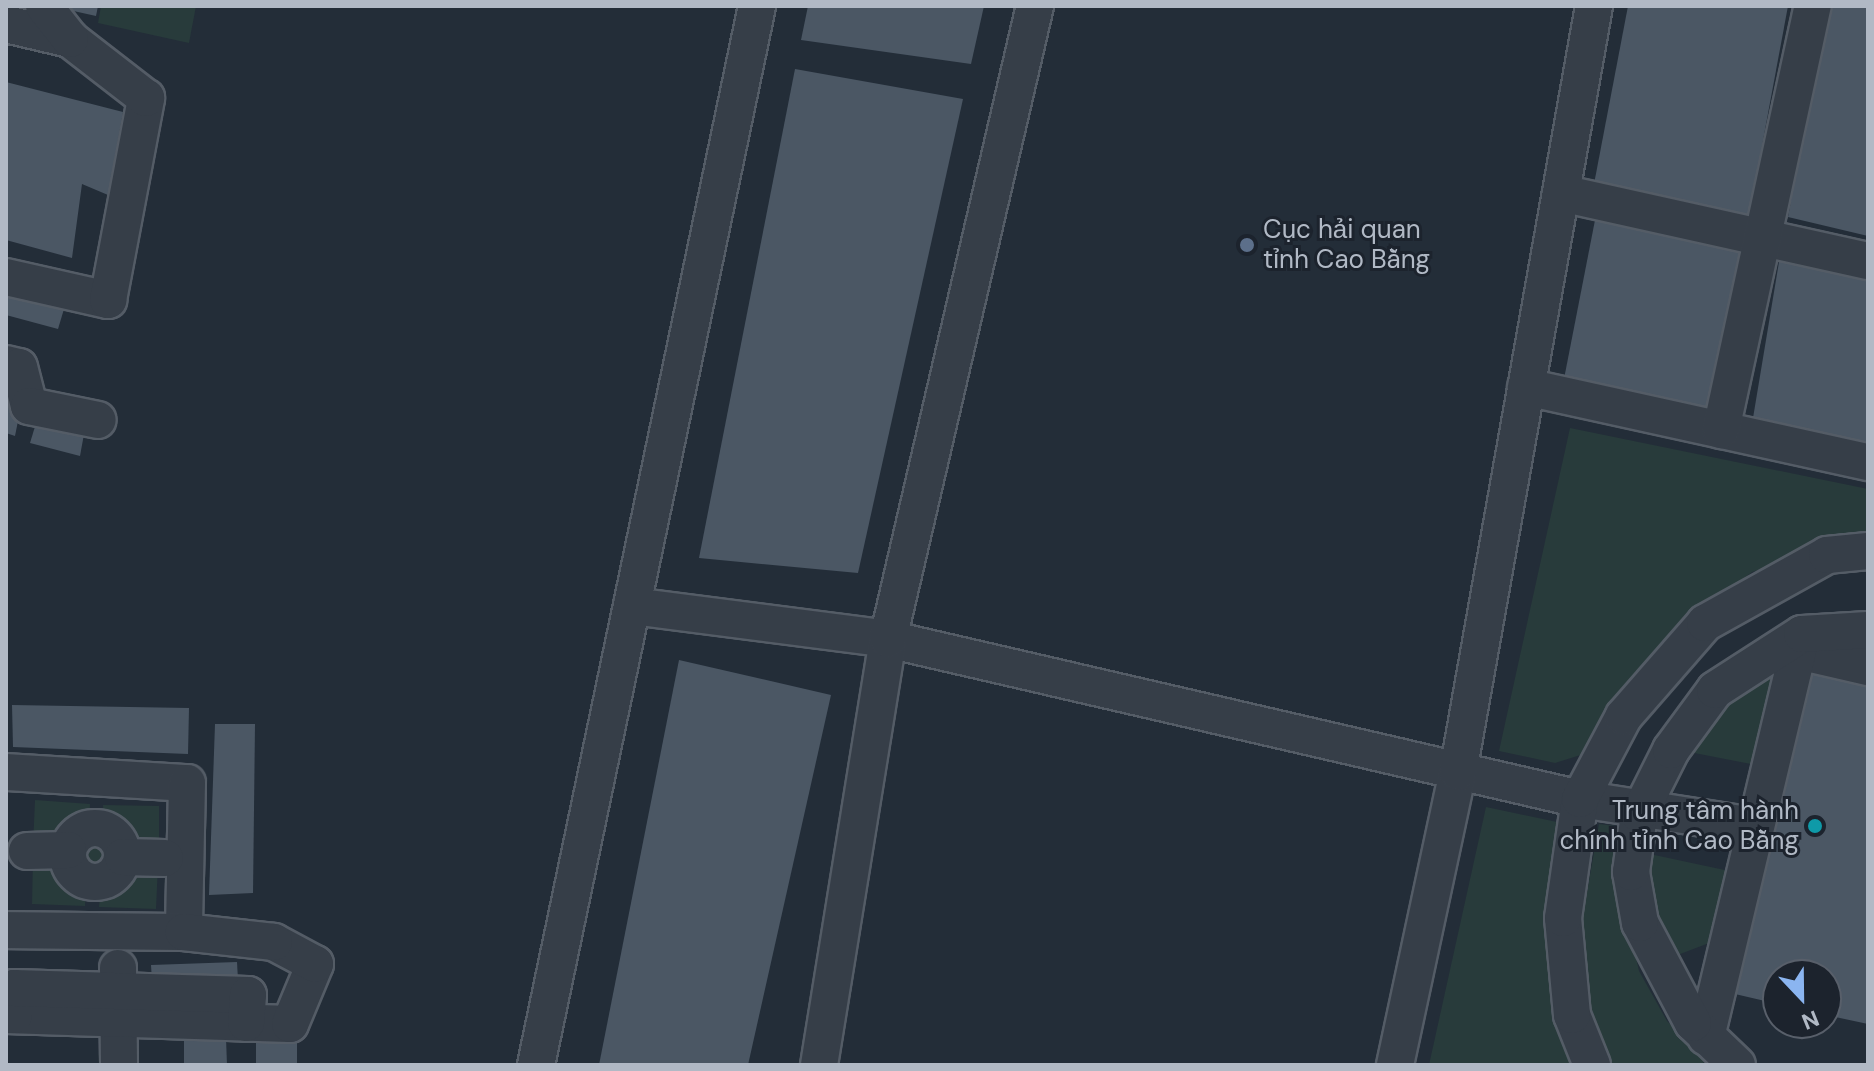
<!DOCTYPE html>
<html>
<head>
<meta charset="utf-8">
<style>
  body { margin:0 }
  #map { position:relative; width:1874px; height:1071px; overflow:hidden; background:#232d38; font-family:"DM Sans",sans-serif }
  div>[style] { position:absolute }
  .green>* { inset:0; background:#283b3b }
  .round { border-radius:50% }
  .building>* { inset:0; background:#4b5764 }
  .roads { filter:drop-shadow(2px 0 #545c66) drop-shadow(-2px 0 #545c66) drop-shadow(0 2px #545c66) drop-shadow(0 -2px #545c66) }
  .minor>* { height:36px; margin:-18px; padding:0 18px; transform-origin:18px; border-radius:18px; background:#363e48 }
  .minor>.ring { margin:-18px; padding:0; box-sizing:content-box; background:none; border:36px solid #363e48; border-radius:50% }
  .dots>* { width:22px; height:22px; translate:-50% -50%; box-sizing:border-box; border:4px solid #1c232d; border-radius:50% }
  span { translate:-50% -50%; white-space:nowrap; text-align:center; line-height:1.15; -webkit-text-stroke:6px #1c232d; paint-order:stroke }
  .poi-label { font-size:26px; color:#b1b9c5 }
  .left { translate:0 -50%; text-align:left }
  .right { translate:-100% -50%; text-align:right }
  .frame { position:absolute; inset:0; border:8px solid #b1b9c5; pointer-events:none }
  .north { position:absolute; left:1762px; top:959px; width:80px; height:80px; box-sizing:border-box; background:#1c232d; border:2px solid #585f6a; border-radius:50%; rotate:158deg; font-size:22px; font-weight:700; line-height:32px; text-align:center; color:#b1b9c5 }
  .north::after { content:''; display:block; margin:auto; width:28px; height:36px; background:#8bb5f0; clip-path:polygon(50% 0,100% 100%,50% 72%,0 100%) }
</style>
</head>
<body>
<div id="map">
  <div class="green">
    <i style="clip-path:polygon(101px 6px,196px 6px,189px 43px,98px 23px)"></i>
    <i style="clip-path:polygon(1570px 428px,1868px 489px,1868px 538px,1752px 572px,1704px 610px,1590px 752px,1555px 763px,1499px 751px)"></i>
    <i style="clip-path:polygon(1750px 678px,1776px 678px,1756px 765px,1679px 750px)"></i>
    <i style="clip-path:polygon(35px 800px,90px 804px,89px 825px,33px 846px)"></i>
    <i style="clip-path:polygon(103px 805px,159px 806px,159px 851px,130px 851px,104px 823px)"></i>
    <i style="clip-path:polygon(1486px 807px,1557px 822px,1561px 1041px,1576px 1065px,1429px 1065px)"></i>
    <i style="clip-path:polygon(1599px 824px,1623px 827px,1627px 918px,1639px 971px,1667px 1021px,1706px 1060px,1701px 1065px,1601px 1065px,1585px 997px,1582px 921px)"></i>
    <i class="round" style="left:74px;top:836px;width:42px;height:42px"></i>
    <i style="clip-path:polygon(1645px 853px,1734px 872px,1717px 940px,1667px 959px,1644px 903px)"></i>
    <i style="clip-path:polygon(33px 858px,62px 859px,64px 869px,86px 886px,85px 906px,32px 904px)"></i>
    <i style="clip-path:polygon(127px 864px,158px 865px,156px 909px,99px 907px,101px 887px)"></i>
  </div>
  <div class="building">
    <i style="clip-path:polygon(51px 6px,98px 6px,96px 16px)"></i>
    <i style="clip-path:polygon(808px 6px,984px 6px,971px 64px,801px 40px)"></i>
    <i style="clip-path:polygon(1628px 6px,1788px 6px,1748px 221px,1594px 184px)"></i>
    <i style="clip-path:polygon(1827px 6px,1868px 6px,1868px 236px,1788px 217px)"></i>
    <i style="clip-path:polygon(795px 69px,963px 99px,858px 573px,699px 558px)"></i>
    <i style="clip-path:polygon(6px 82px,123px 112px,108px 195px,82px 184px,72px 258px,6px 240px)"></i>
    <i style="clip-path:polygon(1596px 215px,1745px 245px,1707px 408px,1563px 384px)"></i>
    <i style="clip-path:polygon(1780px 256px,1868px 275px,1868px 443px,1753px 418px)"></i>
    <i style="clip-path:polygon(6px 293px,64px 309px,58px 329px,6px 315px)"></i>
    <i style="clip-path:polygon(6px 392px,23px 396px,15px 436px,6px 433px)"></i>
    <i style="clip-path:polygon(40px 410px,86px 423px,80px 456px,30px 443px)"></i>
    <i style="clip-path:polygon(679px 660px,831px 695px,748px 1065px,599px 1065px)"></i>
    <i style="clip-path:polygon(1803px 661px,1868px 676px,1868px 1024px,1826px 1015px,1826px 975px,1778px 975px,1778px 1004px,1722px 991px)"></i>
    <i style="clip-path:polygon(12px 705px,189px 708px,188px 754px,13px 747px)"></i>
    <i style="clip-path:polygon(215px 724px,255px 724px,253px 893px,209px 895px)"></i>
    <i style="clip-path:polygon(237px 962px,238px 980px,152px 981px,151px 965px)"></i>
    <i style="clip-path:polygon(256px 1034px,297px 1038px,297px 1065px,256px 1065px)"></i>
    <i style="clip-path:polygon(184px 1038px,226px 1038px,227px 1065px,184px 1065px)"></i>
  </div>
  <div class="roads">
    <div class="minor">
      <i style="left:6px;top:24px;width:66px;rotate:13.2deg"></i>
      <i style="left:1561px;top:193px;width:314px;rotate:12.5deg"></i>
      <i style="left:6px;top:277px;width:105px;rotate:12.7deg"></i>
      <i style="left:108px;top:300px;width:206px;rotate:-79.3deg"></i>
      <i style="left:146px;top:98px;width:96px;rotate:-142.2deg"></i>
      <i style="left:70px;top:39px;width:42px;rotate:-128.2deg"></i>
      <i style="left:6px;top:364px;width:13px;rotate:13deg"></i>
      <i style="left:19px;top:367px;width:40px;rotate:75.6deg"></i>
      <i style="left:29px;top:406px;width:70px;rotate:11.5deg"></i>
      <i style="left:1526px;top:387px;width:350px;rotate:12.4deg"></i>
      <i style="left:1721px;top:430px;width:434px;rotate:-77.8deg"></i>
      <i style="left:632px;top:606px;width:258px;rotate:7.3deg"></i>
      <i style="left:888px;top:639px;width:710px;rotate:13.02deg"></i>
      <i style="left:1580px;top:799px;width:176px;rotate:8.8deg"></i>
      <i style="left:1798px;top:651px;width:72px;rotate:12.9deg"></i>
      <i style="left:6px;top:772px;width:181px;rotate:3.5deg"></i>
      <i style="left:187px;top:783px;width:149px;rotate:91.2deg"></i>
      <i style="left:184px;top:932px;width:178px;rotate:-179.4deg"></i>
      <i class="ring" style="left:68px;top:828px;width:18px;height:18px"></i>
      <i style="left:27px;top:851px;width:41px;rotate:-1.4deg"></i>
      <i style="left:123px;top:857px;width:42px;rotate:1.4deg"></i>
      <i style="left:118px;top:968px;width:97px;rotate:89.4deg"></i>
      <i style="left:6px;top:1015px;width:284px;rotate:1.8deg"></i>
      <i style="left:290px;top:1024px;width:65px;rotate:-67.4deg"></i>
      <i style="left:315px;top:964px;width:47px;rotate:-151.8deg"></i>
      <i style="left:274px;top:942px;width:91px;rotate:-173.7deg"></i>
      <i style="left:14px;top:1015px;width:27px;rotate:-90deg"></i>
      <i style="left:14px;top:988px;width:234px;rotate:1.7deg"></i>
      <i style="left:248px;top:995px;width:28px;rotate:94deg"></i>
      <i style="left:1706px;top:1037px;width:414px;rotate:-76.6deg"></i>
      <i style="left:536px;top:1065px;width:1082px;rotate:-78.21deg"></i>
      <i style="left:819px;top:1065px;width:432px;rotate:-80.8deg"></i>
      <i style="left:888px;top:639px;width:650px;rotate:-76.93deg"></i>
      <i style="left:1395px;top:1065px;width:300px;rotate:-77.9deg"></i>
      <i style="left:1458px;top:772px;width:778px;rotate:-79.93deg"></i>
      <i style="left:1592px;top:1065px;width:54px;rotate:-111.8deg"></i>
      <i style="left:1572px;top:1015px;width:97px;rotate:-95.3deg"></i>
      <i style="left:1563px;top:918px;width:120px;rotate:-81.9deg"></i>
      <i style="left:1580px;top:799px;width:94px;rotate:-62.1deg"></i>
      <i style="left:1624px;top:716px;width:123px;rotate:-48.9deg"></i>
      <i style="left:1705px;top:623px;width:140px;rotate:-29.1deg"></i>
      <i style="left:1827px;top:555px;width:41px;rotate:-5.6deg"></i>
      <i style="left:1737px;top:1065px;width:61px;rotate:-136.3deg"></i>
      <i style="left:1693px;top:1023px;width:113px;rotate:-117.9deg"></i>
      <i style="left:1640px;top:923px;width:52px;rotate:-100deg"></i>
      <i style="left:1631px;top:872px;width:59px;rotate:-82.1deg"></i>
      <i style="left:1639px;top:814px;width:72px;rotate:-63.4deg"></i>
      <i style="left:1671px;top:750px;width:74px;rotate:-53.7deg"></i>
      <i style="left:1715px;top:690px;width:103px;rotate:-32.8deg"></i>
      <i style="left:1802px;top:634px;width:66px;rotate:-3.5deg"></i>
    </div>
  </div>
  <div class="dots">
    <i style="left:1247px;top:245px;background:#5c6f8a"></i>
    <i style="left:1815px;top:826px;background:#0f9aa8"></i>
  </div>
  <div class="poi-label">
    <span class="left" style="left:1263px;top:245px">Cục hải quan<br>tỉnh Cao Bằng</span>
    <span class="right" style="left:1799px;top:826px">Trung tâm hành<br>chính tỉnh Cao Bằng</span>
  </div>
  <div class="frame"></div>
  <div class="north">N</div>
</div>
</body>
</html>
